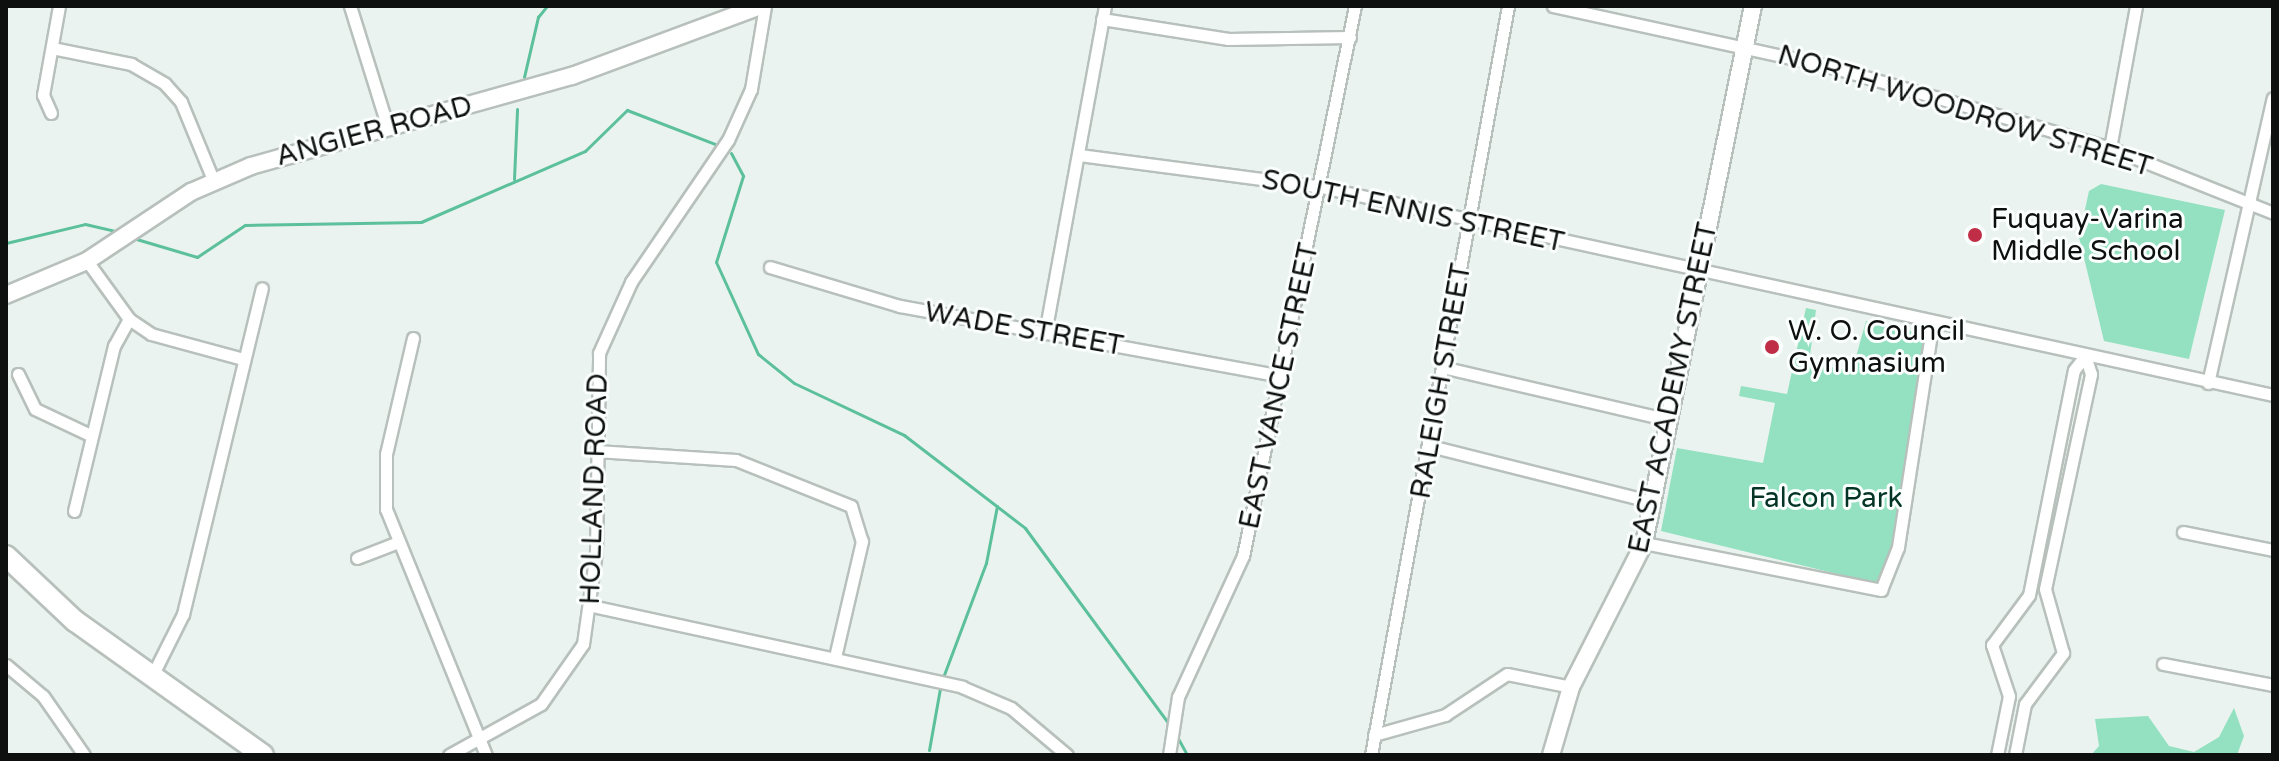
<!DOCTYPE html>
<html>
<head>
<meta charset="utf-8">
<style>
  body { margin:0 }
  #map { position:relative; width:2279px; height:761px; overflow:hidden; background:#eaf3ef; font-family:"Varela Round",sans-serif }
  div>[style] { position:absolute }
  .green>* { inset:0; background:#93e1c1 }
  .stream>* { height:3px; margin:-1.5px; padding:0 1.5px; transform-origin:1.5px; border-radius:1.5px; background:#5bc09b }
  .roads { filter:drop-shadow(2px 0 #b8c0bc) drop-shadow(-2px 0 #b8c0bc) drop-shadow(0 2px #b8c0bc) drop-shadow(0 -2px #b8c0bc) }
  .street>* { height:11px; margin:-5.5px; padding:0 5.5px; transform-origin:5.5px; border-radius:5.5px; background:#fff }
  .secondary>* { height:16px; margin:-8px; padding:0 8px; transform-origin:8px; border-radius:8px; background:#fff }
  .highway>* { height:20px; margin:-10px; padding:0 10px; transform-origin:10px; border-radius:10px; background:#fff }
  .dots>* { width:22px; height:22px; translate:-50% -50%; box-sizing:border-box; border:4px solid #fbfffd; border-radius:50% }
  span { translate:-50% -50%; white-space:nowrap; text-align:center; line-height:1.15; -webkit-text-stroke:6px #fbfffd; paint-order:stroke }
  .street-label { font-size:28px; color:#0d100f }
  .poi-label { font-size:28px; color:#0d100f }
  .left { translate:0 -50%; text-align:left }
  .park-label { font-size:28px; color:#043425 }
  .frame { position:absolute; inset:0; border:8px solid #0d100f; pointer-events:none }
</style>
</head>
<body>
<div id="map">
  <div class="green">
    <i style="clip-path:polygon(2101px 184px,2225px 210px,2189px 359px,2104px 341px,2079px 237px,2089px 191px)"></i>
    <i style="clip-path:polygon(1806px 308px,1816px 310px,1809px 363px,1852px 371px,1866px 321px,1924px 334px,1892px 544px,1886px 575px,1874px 583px,1661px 531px,1677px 448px,1763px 463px,1775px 403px,1739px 396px,1741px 386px,1787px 394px)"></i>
    <i style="clip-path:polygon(2234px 708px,2244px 736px,2237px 755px,2091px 755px,2099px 746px,2095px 719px,2148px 716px,2169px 746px,2194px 752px,2219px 737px)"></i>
  </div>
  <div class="stream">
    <i style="left:524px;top:77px;width:62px;rotate:-76.9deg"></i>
    <i style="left:538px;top:17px;width:14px;rotate:-51deg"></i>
    <i style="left:731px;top:153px;width:26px;rotate:62deg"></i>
    <i style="left:743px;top:176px;width:90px;rotate:107.4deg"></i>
    <i style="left:716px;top:262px;width:101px;rotate:65.5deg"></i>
    <i style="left:758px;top:354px;width:46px;rotate:38.9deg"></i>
    <i style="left:794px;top:383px;width:122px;rotate:25.3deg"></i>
    <i style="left:904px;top:435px;width:153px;rotate:37.5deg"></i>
    <i style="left:1025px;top:528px;width:243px;rotate:53.7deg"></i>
    <i style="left:514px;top:179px;width:70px;rotate:-87.5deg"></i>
    <i style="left:133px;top:238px;width:67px;rotate:16.5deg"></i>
    <i style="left:197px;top:257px;width:58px;rotate:-33.7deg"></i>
    <i style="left:245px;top:225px;width:176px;rotate:-1deg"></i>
    <i style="left:421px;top:222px;width:179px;rotate:-23.4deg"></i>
    <i style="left:585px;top:151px;width:59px;rotate:-44.3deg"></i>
    <i style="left:627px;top:110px;width:94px;rotate:21.1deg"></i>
    <i style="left:6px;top:243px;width:81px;rotate:-13.5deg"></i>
    <i style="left:85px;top:224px;width:35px;rotate:13deg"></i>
    <i style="left:942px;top:680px;width:125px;rotate:-69.4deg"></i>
    <i style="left:986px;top:563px;width:58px;rotate:-79.1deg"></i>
    <i style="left:1175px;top:733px;width:25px;rotate:61deg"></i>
    <i style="left:929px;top:750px;width:63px;rotate:-79.9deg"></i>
  </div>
  <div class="roads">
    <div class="street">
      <i style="left:350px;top:6px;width:125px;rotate:72.7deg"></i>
      <i style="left:1553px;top:6px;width:281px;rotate:12.3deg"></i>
      <i style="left:1828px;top:66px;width:294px;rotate:16.2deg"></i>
      <i style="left:2110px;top:148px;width:175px;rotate:21.7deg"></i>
      <i style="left:1102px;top:19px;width:128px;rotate:9deg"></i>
      <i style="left:1228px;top:39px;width:122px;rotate:-0.9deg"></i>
      <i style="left:52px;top:48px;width:81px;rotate:11.4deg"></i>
      <i style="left:131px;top:64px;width:39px;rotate:30deg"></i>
      <i style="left:165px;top:84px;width:24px;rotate:48deg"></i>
      <i style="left:181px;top:102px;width:87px;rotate:67.6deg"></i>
      <i style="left:51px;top:113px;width:20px;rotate:-114deg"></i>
      <i style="left:43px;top:95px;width:90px;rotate:-79.8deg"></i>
      <i style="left:2110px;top:148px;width:144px;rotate:-79.6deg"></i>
      <i style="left:1079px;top:155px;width:244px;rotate:7.5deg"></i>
      <i style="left:1321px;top:187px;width:974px;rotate:12.32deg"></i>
      <i style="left:87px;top:261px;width:72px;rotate:54.1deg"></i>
      <i style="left:129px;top:319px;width:27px;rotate:34deg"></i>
      <i style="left:151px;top:334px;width:95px;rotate:15.2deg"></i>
      <i style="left:770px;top:267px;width:136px;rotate:16.7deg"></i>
      <i style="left:900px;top:306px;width:388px;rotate:10.4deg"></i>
      <i style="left:1045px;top:333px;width:332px;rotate:-79.6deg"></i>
      <i style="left:413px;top:338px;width:119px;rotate:103.1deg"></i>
      <i style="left:386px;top:454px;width:55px;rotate:90deg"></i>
      <i style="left:386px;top:509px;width:266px;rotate:67.9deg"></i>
      <i style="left:1442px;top:367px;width:234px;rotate:13.1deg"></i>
      <i style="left:18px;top:374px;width:39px;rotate:64deg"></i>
      <i style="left:35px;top:409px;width:61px;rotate:25.3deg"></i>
      <i style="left:2208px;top:383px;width:292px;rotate:-77.2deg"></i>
      <i style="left:1430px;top:446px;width:230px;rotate:14.1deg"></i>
      <i style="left:596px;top:451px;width:140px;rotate:3.7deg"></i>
      <i style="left:736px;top:460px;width:124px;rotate:21.8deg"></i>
      <i style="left:851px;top:506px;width:37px;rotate:73deg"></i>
      <i style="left:862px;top:541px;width:119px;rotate:103.1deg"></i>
      <i style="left:74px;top:511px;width:170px;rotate:-76.4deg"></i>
      <i style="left:114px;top:346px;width:31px;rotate:-61deg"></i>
      <i style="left:2183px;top:532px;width:92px;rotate:11.3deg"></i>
      <i style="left:1644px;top:543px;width:242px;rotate:11.2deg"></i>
      <i style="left:1881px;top:590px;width:46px;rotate:-68.4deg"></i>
      <i style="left:1898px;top:547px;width:228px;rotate:-81.2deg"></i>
      <i style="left:357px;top:558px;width:44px;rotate:-21.3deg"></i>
      <i style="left:592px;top:606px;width:379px;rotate:12.3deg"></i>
      <i style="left:962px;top:687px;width:53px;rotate:23.2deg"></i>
      <i style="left:1011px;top:708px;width:73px;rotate:40deg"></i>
      <i style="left:2163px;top:664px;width:112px;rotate:10.8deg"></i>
      <i style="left:6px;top:665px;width:48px;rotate:40deg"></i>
      <i style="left:43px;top:696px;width:72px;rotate:55.2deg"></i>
      <i style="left:152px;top:676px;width:69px;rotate:-63.4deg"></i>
      <i style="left:183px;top:614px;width:335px;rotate:-76.4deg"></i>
      <i style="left:1374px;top:735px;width:74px;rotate:-15.7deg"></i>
      <i style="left:1445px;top:715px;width:74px;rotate:-33.5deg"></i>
      <i style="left:1507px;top:674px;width:65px;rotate:11.5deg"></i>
      <i style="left:449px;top:755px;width:105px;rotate:-29deg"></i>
      <i style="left:541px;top:704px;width:73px;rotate:-55deg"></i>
      <i style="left:583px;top:644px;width:94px;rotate:-82deg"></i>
      <i style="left:596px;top:551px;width:198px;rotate:-89.1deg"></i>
      <i style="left:599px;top:353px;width:78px;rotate:-65.7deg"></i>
      <i style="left:631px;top:282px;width:172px;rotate:-55.7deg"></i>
      <i style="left:728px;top:140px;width:56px;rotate:-65.7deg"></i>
      <i style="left:751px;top:89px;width:84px;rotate:-80.4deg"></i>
      <i style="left:1169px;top:755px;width:59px;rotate:-81.2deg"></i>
      <i style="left:1178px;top:697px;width:155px;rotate:-65.3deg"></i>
      <i style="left:1243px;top:556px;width:561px;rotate:-78.49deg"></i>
      <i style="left:1371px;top:755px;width:761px;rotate:-79.63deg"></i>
      <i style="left:1997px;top:755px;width:60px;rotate:-78.5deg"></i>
      <i style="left:2009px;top:696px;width:54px;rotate:-108.4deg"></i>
      <i style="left:1992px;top:645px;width:62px;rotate:-53.5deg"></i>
      <i style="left:2029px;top:595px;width:229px;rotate:-78.7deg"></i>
      <i style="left:2074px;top:370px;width:18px;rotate:-52deg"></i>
      <i style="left:2015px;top:755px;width:52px;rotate:-78.9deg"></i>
      <i style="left:2025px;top:704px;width:64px;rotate:-53.3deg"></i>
      <i style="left:2063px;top:653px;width:66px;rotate:-105.7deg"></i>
      <i style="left:2045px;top:589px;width:220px;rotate:-77.9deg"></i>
      <i style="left:2091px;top:374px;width:19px;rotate:-108deg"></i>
    </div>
    <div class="secondary">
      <i style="left:6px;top:295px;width:88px;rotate:-22.8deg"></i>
      <i style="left:87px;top:261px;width:125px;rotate:-33.6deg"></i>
      <i style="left:191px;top:192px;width:65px;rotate:-23.4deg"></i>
      <i style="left:251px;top:166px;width:333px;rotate:-15.7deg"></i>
      <i style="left:572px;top:76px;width:201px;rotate:-20.4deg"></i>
      <i style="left:1551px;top:755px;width:71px;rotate:-73.6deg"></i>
      <i style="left:1571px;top:687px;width:161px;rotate:-63.1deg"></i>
      <i style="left:1644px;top:543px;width:548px;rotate:-78.53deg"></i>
    </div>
    <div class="highway">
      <i style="left:6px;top:556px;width:95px;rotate:43.3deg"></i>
      <i style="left:75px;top:621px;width:231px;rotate:35.5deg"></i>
    </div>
  </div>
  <div class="dots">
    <i style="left:1975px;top:235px;background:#bf2e46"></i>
    <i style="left:1772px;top:347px;background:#bf2e46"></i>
  </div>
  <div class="street-label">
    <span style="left:1965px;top:111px;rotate:17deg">NORTH WOODROW STREET</span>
    <span style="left:374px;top:131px;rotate:-15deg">ANGIER ROAD</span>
    <span style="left:1413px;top:211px;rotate:12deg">SOUTH ENNIS STREET</span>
    <span style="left:1024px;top:329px;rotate:10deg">WADE STREET</span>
    <span style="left:1441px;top:381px;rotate:-80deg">RALEIGH STREET</span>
    <span style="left:1279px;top:386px;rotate:-78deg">EAST VANCE STREET</span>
    <span style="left:1673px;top:388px;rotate:-78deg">EAST ACADEMY STREET</span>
    <span style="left:594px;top:489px;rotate:-88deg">HOLLAND ROAD</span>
  </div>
  <div class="poi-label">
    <span class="left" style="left:1991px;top:235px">Fuquay-Varina<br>Middle School</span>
    <span class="left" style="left:1788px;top:347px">W. O. Council<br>Gymnasium</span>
  </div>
  <div class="park-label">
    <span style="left:1826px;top:498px">Falcon Park</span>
  </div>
  <div class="frame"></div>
</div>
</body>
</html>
